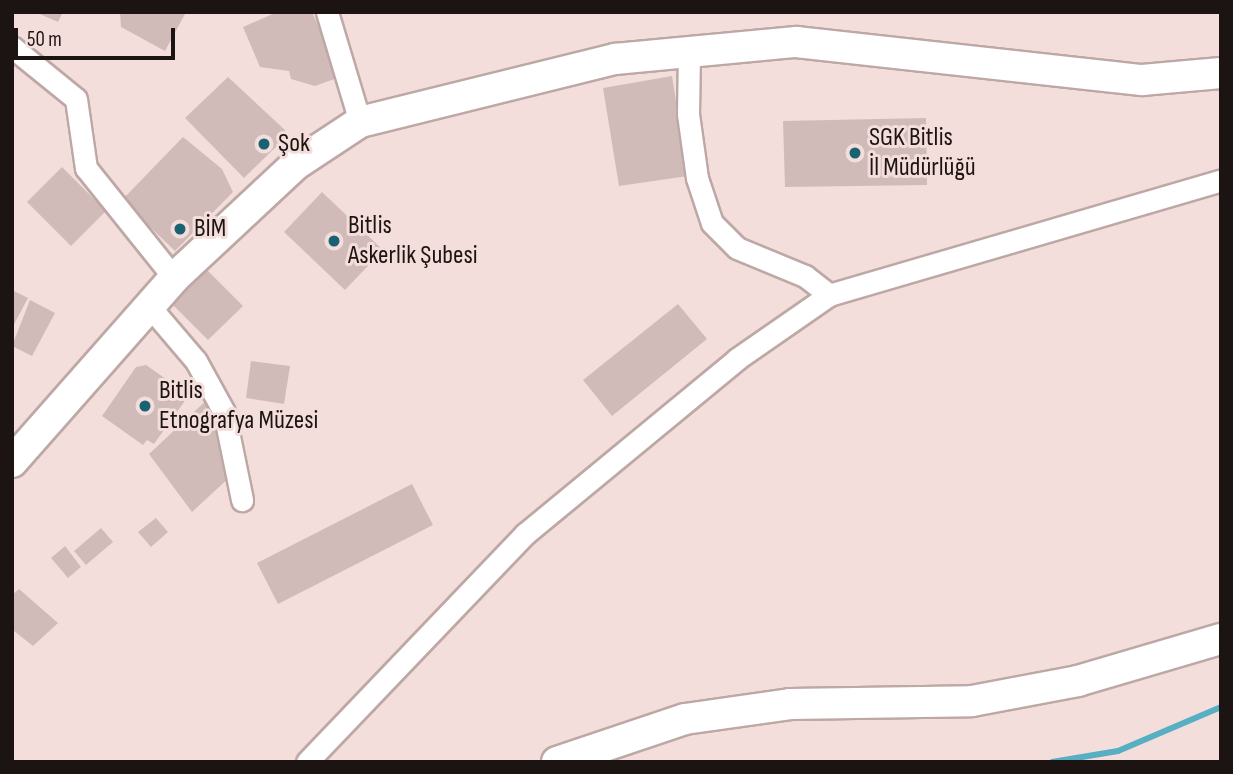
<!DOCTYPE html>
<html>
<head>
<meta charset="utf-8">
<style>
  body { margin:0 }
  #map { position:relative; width:1233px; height:774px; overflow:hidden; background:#f4dedb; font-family:"Sofia Sans Condensed",sans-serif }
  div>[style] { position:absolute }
  .stream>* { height:6px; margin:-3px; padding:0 3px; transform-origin:3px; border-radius:3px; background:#57afc3 }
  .building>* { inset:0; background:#d1bbb8 }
  .roads { filter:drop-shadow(2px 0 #bda8a5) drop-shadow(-2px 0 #bda8a5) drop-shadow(0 2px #bda8a5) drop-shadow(0 -2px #bda8a5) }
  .street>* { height:21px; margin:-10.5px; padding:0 10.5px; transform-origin:10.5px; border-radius:10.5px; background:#fff }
  .secondary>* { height:30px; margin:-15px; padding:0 15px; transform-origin:15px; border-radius:15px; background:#fff }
  .dots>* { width:19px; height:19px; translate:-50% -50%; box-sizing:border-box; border:4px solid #f4dedb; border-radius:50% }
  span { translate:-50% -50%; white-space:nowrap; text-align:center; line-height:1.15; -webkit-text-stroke:6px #f4dedb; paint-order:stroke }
  .poi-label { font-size:26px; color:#1c1413 }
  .left { translate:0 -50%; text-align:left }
  .frame { position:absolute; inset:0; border:14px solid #1c1413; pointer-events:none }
  .scale { position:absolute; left:14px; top:28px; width:161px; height:32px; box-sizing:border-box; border:4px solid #1c1413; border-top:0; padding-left:9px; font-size:21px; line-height:24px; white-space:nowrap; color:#1c1413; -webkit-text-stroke:5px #f4dedb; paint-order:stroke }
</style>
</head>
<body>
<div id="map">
  <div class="stream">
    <i style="left:1052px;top:762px;width:67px;rotate:-9.5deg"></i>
    <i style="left:1118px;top:751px;width:112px;rotate:-23.1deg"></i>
  </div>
  <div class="building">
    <i style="clip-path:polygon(35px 12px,63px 12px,58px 22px)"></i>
    <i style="clip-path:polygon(120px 12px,186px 12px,165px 51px,121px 27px)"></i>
    <i style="clip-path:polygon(277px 12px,312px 12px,340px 77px,315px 86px,291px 79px,289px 71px,260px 67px,243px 27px)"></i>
    <i style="clip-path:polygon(672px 76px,688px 176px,619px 186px,603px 88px)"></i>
    <i style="clip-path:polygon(228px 77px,285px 130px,285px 138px,244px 178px,185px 118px)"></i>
    <i style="clip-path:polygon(926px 118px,927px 185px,785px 187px,783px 121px)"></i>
    <i style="clip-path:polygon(183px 137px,222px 169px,233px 192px,175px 251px,122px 200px)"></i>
    <i style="clip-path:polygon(62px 167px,106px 211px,71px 246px,27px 202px)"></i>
    <i style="clip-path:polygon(322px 192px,383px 250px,345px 290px,284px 232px)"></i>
    <i style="clip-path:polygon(207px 270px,243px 306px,208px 340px,172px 304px)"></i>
    <i style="clip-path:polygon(12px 290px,28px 298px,12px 328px)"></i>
    <i style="clip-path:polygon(30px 300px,55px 313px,32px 356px,12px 346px)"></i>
    <i style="clip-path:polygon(678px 304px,707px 339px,612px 416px,583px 380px)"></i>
    <i style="clip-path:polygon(251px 361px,290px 366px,284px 404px,246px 398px)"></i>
    <i style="clip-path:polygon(146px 365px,189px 395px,154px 444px,147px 440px,143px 445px,102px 416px,136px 367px)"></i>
    <i style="clip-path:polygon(211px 396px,232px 475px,192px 512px,149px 454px)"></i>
    <i style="clip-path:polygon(412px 484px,433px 525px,278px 604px,257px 563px)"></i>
    <i style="clip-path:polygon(156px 518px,168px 532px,151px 547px,138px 532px)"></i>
    <i style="clip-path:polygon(101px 528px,113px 542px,86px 565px,74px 551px)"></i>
    <i style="clip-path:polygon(65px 546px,81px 567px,68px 578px,51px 558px)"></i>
    <i style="clip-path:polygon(19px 589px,58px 623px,33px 646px,14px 631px,12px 595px)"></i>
  </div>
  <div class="roads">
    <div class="street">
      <i style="left:327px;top:12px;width:115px;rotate:73.3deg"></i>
      <i style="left:12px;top:47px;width:82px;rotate:39.1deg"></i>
      <i style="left:76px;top:99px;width:70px;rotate:81.8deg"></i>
      <i style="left:86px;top:168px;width:141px;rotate:51.3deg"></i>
      <i style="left:689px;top:52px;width:62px;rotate:90.9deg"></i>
      <i style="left:688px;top:114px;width:65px;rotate:82deg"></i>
      <i style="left:697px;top:178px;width:47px;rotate:71.6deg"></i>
      <i style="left:712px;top:223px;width:35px;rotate:45deg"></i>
      <i style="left:737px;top:248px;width:74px;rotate:22.4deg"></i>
      <i style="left:805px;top:276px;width:31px;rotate:38deg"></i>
      <i style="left:150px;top:307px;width:71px;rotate:49.6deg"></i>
      <i style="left:196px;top:361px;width:58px;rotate:61.2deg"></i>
      <i style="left:224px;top:412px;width:90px;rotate:78.4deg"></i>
      <i style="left:307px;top:762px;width:315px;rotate:-46.3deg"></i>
      <i style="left:525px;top:534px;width:275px;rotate:-39.5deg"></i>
      <i style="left:737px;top:359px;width:112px;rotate:-34.8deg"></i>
      <i style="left:829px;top:295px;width:409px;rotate:-16.3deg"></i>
    </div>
    <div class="secondary">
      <i style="left:12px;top:462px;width:245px;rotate:-48.6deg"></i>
      <i style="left:174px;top:278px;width:166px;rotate:-43deg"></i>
      <i style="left:295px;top:165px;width:78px;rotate:-33.5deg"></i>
      <i style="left:360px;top:122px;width:263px;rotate:-13.9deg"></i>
      <i style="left:615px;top:59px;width:182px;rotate:-5.4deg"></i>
      <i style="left:796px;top:42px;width:348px;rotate:6.3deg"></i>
      <i style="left:1142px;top:80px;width:79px;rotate:-5.1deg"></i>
      <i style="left:557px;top:762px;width:135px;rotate:-18.6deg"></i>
      <i style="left:685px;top:719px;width:106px;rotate:-8.1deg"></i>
      <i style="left:790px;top:704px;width:182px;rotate:-0.9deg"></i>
      <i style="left:972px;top:701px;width:108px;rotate:-10.7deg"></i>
      <i style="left:1078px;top:681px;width:149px;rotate:-16.4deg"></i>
    </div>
  </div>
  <div class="dots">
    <i style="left:264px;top:144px;background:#196271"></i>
    <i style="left:855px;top:153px;background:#196271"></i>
    <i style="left:180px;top:229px;background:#196271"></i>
    <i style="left:334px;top:241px;background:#196271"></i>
    <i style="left:145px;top:406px;background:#196271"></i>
  </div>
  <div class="poi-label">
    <span class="left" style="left:869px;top:153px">SGK Bitlis<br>İl Müdürlüğü</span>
    <span class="left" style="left:278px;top:144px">Şok</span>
    <span class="left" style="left:348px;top:241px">Bitlis<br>Askerlik Şubesi</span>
    <span class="left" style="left:194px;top:229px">BİM</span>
    <span class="left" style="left:159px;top:406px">Bitlis<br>Etnografya Müzesi</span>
  </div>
  <div class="frame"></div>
  <div class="scale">50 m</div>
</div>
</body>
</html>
